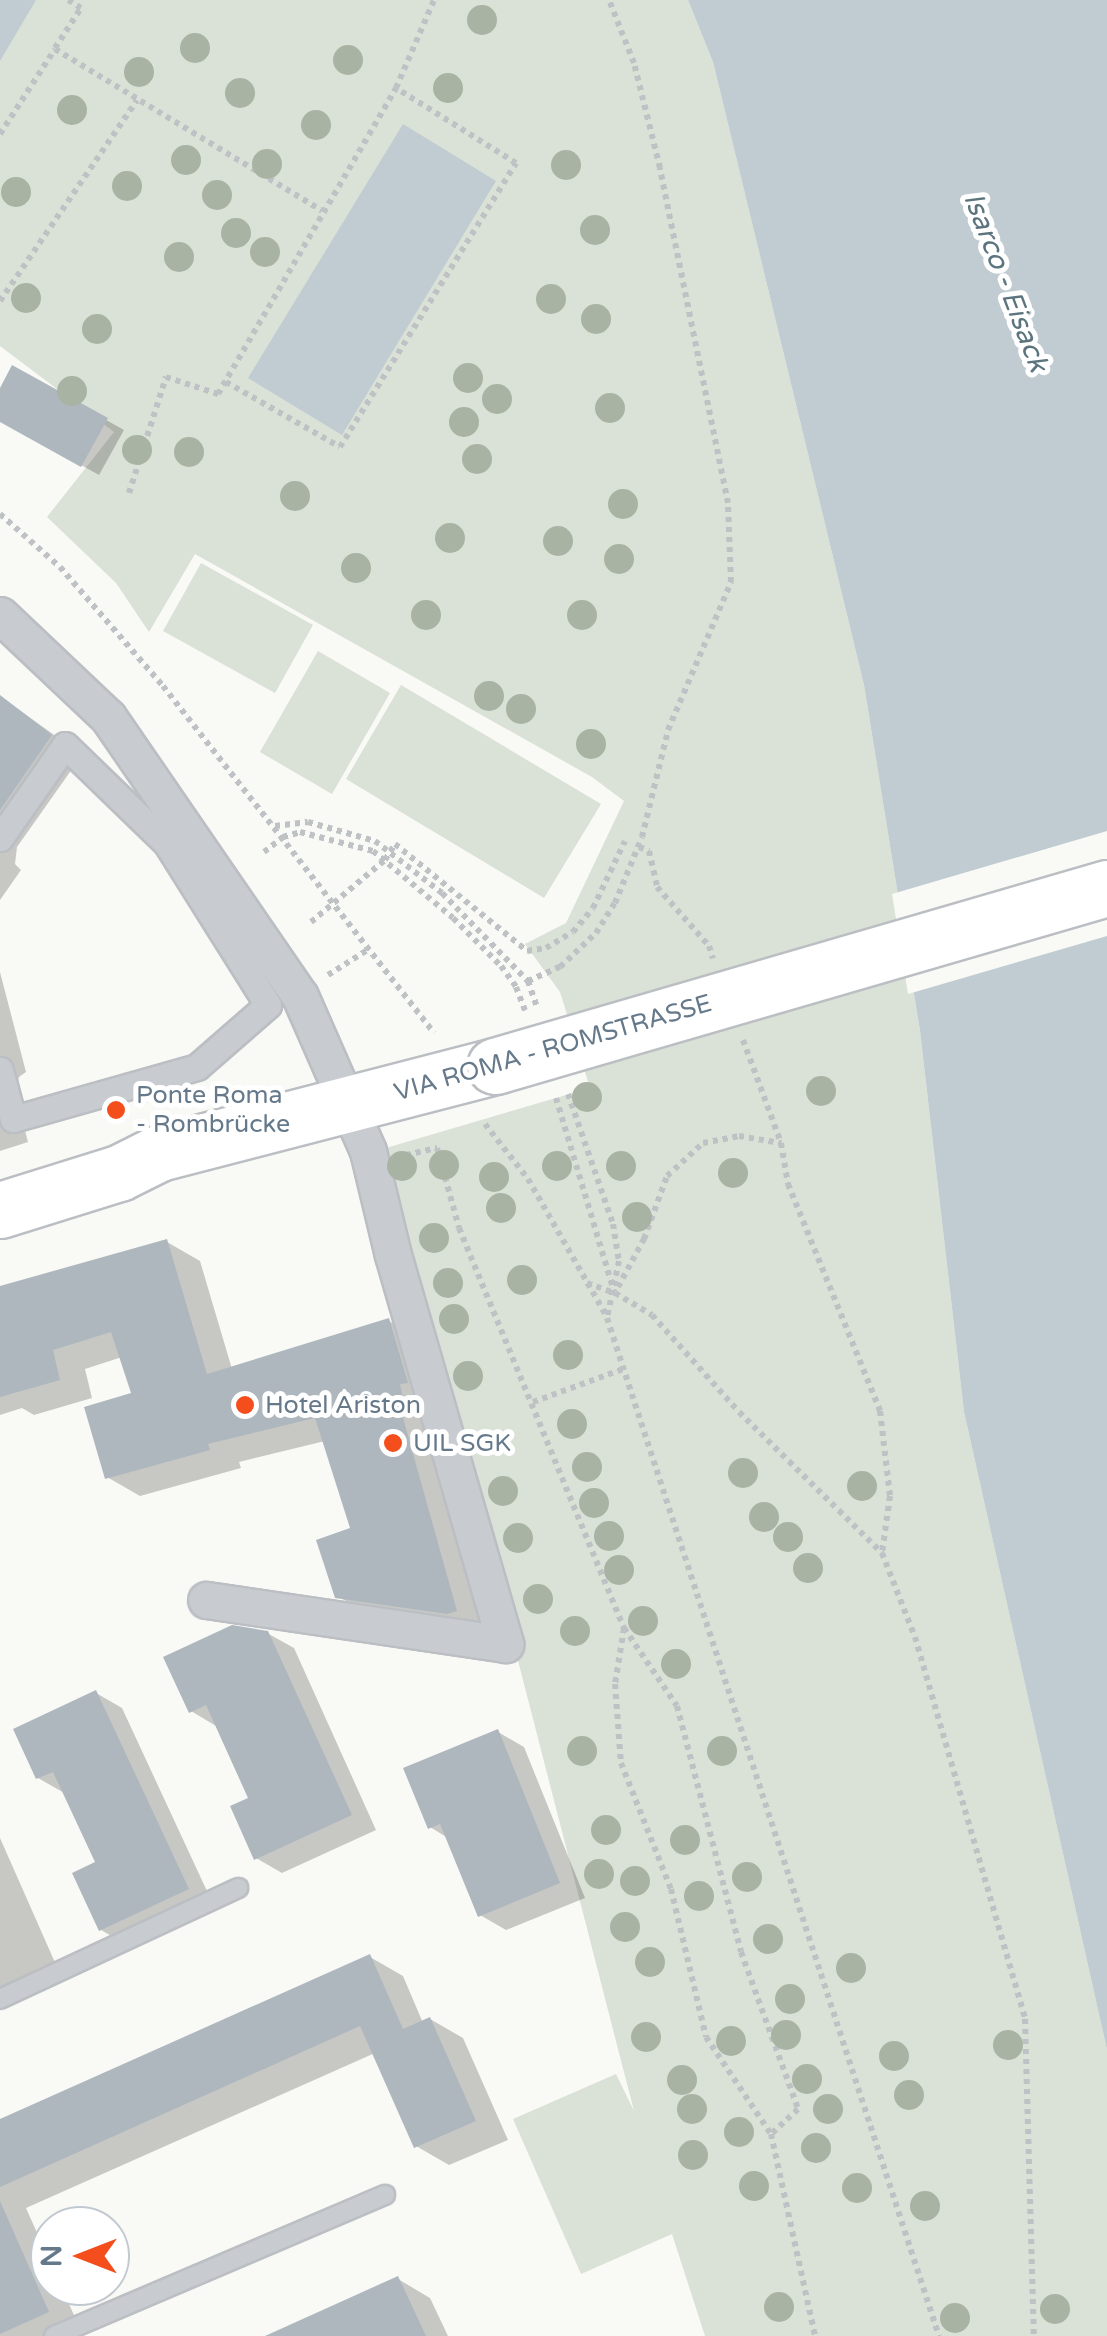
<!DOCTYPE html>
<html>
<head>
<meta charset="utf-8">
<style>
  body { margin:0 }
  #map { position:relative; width:1107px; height:2336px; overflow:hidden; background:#f9f9f6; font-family:"Varela Round",sans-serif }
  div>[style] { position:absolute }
  .green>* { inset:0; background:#dae1d6 }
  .water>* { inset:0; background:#c1ccd2 }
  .pier>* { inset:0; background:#f9f9f6 }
  .shadow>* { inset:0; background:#0003 }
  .building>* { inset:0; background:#aeb7be }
  .path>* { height:6px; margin-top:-3px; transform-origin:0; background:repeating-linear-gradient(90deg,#bfc2c4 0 5px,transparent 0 10px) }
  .roads { filter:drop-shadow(2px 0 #bbbfc3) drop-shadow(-2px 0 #bbbfc3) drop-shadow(0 2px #bbbfc3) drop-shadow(0 -2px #bbbfc3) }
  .service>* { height:18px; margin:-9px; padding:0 9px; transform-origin:9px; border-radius:9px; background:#c8ccd0 }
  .pedestrian>* { height:25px; margin:-12.5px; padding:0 12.5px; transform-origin:12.5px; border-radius:12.5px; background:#c8ccd0 }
  .minor>* { height:35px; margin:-17.5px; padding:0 17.5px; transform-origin:17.5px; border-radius:17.5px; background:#c8ccd0 }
  .primary>* { height:55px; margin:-27.5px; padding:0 27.5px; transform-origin:27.5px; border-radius:27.5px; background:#fff }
  .bridges { filter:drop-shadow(2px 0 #bbbfc3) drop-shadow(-2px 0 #bbbfc3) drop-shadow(0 2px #bbbfc3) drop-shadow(0 -2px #bbbfc3) }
  .primary-bridge>* { height:55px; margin:-27.5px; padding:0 27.5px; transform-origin:27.5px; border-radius:27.5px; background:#fff }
  .trees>* { width:30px; height:30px; margin:-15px; border-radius:50%; background:#a8b3a4 }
  .dots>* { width:28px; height:28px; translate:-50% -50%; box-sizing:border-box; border:5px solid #fff; border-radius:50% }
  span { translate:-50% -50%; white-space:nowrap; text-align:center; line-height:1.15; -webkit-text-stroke:10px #fff; paint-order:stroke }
  .street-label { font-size:25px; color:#65798a }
  .poi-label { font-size:25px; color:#65798a }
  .left { translate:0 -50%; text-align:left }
  .water-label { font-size:28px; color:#5c747e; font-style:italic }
  .north { position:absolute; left:30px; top:2206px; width:100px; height:100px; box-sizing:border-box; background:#fff; border:2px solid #c1c9d0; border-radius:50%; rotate:270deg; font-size:28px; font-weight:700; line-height:40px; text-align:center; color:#65798a }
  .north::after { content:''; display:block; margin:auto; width:35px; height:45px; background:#f34e1b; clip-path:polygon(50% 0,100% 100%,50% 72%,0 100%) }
</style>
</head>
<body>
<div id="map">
  <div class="green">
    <i style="clip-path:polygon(0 0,688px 0,713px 62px,864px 685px,920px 1031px,964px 1412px,1107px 2050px,1107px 2336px,705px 2336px,672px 2234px,581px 2274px,513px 2119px,616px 2074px,634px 2111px,386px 1148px,590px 1088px,560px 992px,525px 944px,566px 923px,624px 801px,592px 777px,195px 554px,149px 632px,116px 583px,47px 517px,114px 432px,0 346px)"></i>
    <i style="clip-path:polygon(201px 563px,313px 625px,275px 693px,163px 631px)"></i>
    <i style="clip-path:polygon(318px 651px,390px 693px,332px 794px,260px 752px)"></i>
    <i style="clip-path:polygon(401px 685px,601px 804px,544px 898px,346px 779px)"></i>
  </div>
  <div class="water">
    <i style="clip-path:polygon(0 0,36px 0,0 61px)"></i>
    <i style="clip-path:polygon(688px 0,1107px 0,1107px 2050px,964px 1412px,920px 1031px,864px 685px,713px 62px)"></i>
    <i style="clip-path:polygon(403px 124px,496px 181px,342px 435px,248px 378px)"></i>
  </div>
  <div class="pier">
    <i style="clip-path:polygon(1107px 831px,1107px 936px,908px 994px,892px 894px)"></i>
  </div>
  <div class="shadow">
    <i style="clip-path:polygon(13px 368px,124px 430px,99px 475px,0 420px,0 393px)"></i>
    <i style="clip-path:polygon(0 696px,82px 755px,17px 847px,15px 864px,21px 870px,0 900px)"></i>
    <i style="clip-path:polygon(0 972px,26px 1072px,19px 1077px,15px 1092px,28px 1142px,0 1151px)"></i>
    <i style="clip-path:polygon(167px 1242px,200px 1261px,232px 1369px,389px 1321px,422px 1340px,489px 1630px,371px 1615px,337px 1596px,354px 1529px,325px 1441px,239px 1462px,241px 1468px,140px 1496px,107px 1477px,134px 1395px,122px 1357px,85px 1369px,92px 1398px,34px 1415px,22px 1408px,0 1415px,0 1289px)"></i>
    <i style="clip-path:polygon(267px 1633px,294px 1648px,376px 1830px,282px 1873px,256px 1858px,252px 1799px,216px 1726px,191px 1711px)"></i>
    <i style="clip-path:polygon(96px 1693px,122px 1708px,213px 1904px,127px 1945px,101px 1930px,98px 1864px,66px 1794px,38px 1778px)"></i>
    <i style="clip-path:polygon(498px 1732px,524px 1747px,585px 1898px,506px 1930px,480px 1915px,448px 1838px,430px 1827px)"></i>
    <i style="clip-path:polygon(0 1838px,57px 1967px,0 1992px)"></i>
    <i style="clip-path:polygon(370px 1957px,403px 1976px,423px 2023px,430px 2019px,463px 2038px,508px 2140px,449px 2165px,416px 2146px,375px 2053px,26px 2208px,50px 2262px,50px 2286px,61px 2286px,81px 2331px,68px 2336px,0 2336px,0 2122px)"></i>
    <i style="clip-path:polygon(398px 2279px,430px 2298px,448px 2336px,272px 2336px)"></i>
  </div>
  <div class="building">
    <i style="clip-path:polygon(12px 365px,108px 418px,81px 467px,0 422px,0 388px)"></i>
    <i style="clip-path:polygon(0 695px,52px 735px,0 810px)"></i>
    <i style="clip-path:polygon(167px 1239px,207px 1374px,389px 1318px,408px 1383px,400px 1384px,403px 1398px,398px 1400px,457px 1611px,447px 1614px,335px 1598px,316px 1540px,350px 1528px,315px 1418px,208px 1444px,210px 1450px,105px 1479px,84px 1407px,131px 1393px,111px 1332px,53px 1350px,60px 1380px,0 1397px,0 1286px)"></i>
    <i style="clip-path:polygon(232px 1625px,268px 1631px,352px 1815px,254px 1860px,230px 1806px,248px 1798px,206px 1705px,189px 1713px,163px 1657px)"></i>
    <i style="clip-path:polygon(96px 1690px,189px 1889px,99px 1931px,72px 1873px,95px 1862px,53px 1772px,36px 1779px,13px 1729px)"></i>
    <i style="clip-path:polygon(498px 1729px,560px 1883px,478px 1917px,440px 1824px,428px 1829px,403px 1768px)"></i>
    <i style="clip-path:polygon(370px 1954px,403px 2029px,430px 2017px,476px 2121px,414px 2148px,360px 2026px,0 2187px,0 2119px)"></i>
    <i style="clip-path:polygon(0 2201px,49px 2312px,0 2334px)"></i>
    <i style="clip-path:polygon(398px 2276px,426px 2336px,265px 2336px)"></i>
  </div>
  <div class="path">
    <i style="left:55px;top:48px;width:48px;rotate:-57deg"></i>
    <i style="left:81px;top:8px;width:15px;rotate:-148deg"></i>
    <i style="left:0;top:134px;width:101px;rotate:-57.1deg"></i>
    <i style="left:55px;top:49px;width:312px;rotate:31.2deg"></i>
    <i style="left:0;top:301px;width:243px;rotate:-55.7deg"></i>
    <i style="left:226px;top:382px;width:131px;rotate:29.7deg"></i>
    <i style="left:340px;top:447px;width:334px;rotate:-58.2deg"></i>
    <i style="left:516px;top:163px;width:142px;rotate:-148deg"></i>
    <i style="left:129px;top:493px;width:122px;rotate:-72.3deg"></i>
    <i style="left:166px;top:377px;width:55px;rotate:18.1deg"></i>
    <i style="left:218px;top:394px;width:354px;rotate:-59.8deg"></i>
    <i style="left:396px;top:88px;width:96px;rotate:-66.6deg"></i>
    <i style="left:0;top:514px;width:80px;rotate:41.5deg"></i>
    <i style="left:60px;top:567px;width:157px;rotate:49.1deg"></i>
    <i style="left:163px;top:686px;width:440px;rotate:52deg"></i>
    <i style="left:275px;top:826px;width:33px;rotate:-7deg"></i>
    <i style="left:308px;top:822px;width:70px;rotate:15.8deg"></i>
    <i style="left:375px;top:841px;width:85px;rotate:37.8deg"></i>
    <i style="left:442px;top:893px;width:123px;rotate:45.7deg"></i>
    <i style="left:528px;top:981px;width:28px;rotate:71deg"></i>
    <i style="left:639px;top:847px;width:11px;rotate:22deg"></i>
    <i style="left:649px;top:851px;width:37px;rotate:77deg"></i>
    <i style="left:657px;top:887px;width:79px;rotate:48.6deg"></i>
    <i style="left:709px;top:946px;width:13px;rotate:72deg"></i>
    <i style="left:264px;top:852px;width:24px;rotate:-38deg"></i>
    <i style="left:283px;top:837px;width:18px;rotate:-16deg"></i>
    <i style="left:300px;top:832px;width:75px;rotate:14.6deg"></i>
    <i style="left:373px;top:851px;width:104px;rotate:39.9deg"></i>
    <i style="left:453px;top:918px;width:68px;rotate:45deg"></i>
    <i style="left:501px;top:966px;width:26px;rotate:54deg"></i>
    <i style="left:516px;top:987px;width:26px;rotate:69deg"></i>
    <i style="left:311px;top:922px;width:97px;rotate:-40deg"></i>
    <i style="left:385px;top:860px;width:19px;rotate:-58deg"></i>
    <i style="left:395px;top:844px;width:170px;rotate:39deg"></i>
    <i style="left:527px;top:951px;width:19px;rotate:-9deg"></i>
    <i style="left:546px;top:948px;width:31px;rotate:-31deg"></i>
    <i style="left:573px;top:932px;width:31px;rotate:-50deg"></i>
    <i style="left:593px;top:908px;width:74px;rotate:-64.5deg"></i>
    <i style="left:328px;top:975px;width:49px;rotate:-32.4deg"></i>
    <i style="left:528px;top:981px;width:35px;rotate:-24deg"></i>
    <i style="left:560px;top:967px;width:50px;rotate:-43.4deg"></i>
    <i style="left:596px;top:933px;width:36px;rotate:-58deg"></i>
    <i style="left:615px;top:903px;width:71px;rotate:-67.8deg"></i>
    <i style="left:642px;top:837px;width:110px;rotate:-76.3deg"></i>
    <i style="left:668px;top:730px;width:161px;rotate:-66.9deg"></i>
    <i style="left:731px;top:582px;width:79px;rotate:-92.2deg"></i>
    <i style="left:728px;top:503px;width:342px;rotate:-101.5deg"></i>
    <i style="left:660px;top:168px;width:108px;rotate:-103.9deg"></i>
    <i style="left:634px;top:63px;width:68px;rotate:-111.6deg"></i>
    <i style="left:743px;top:1040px;width:110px;rotate:69.7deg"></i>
    <i style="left:781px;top:1143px;width:42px;rotate:80.3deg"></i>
    <i style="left:788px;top:1184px;width:245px;rotate:67.9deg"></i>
    <i style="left:880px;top:1411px;width:86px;rotate:83.3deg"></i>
    <i style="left:890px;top:1496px;width:58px;rotate:98deg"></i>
    <i style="left:568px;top:1094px;width:138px;rotate:70.9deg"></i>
    <i style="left:613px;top:1224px;width:37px;rotate:81deg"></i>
    <i style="left:619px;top:1261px;width:58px;rotate:101.9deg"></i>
    <i style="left:607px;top:1318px;width:1071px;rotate:71.94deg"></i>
    <i style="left:556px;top:1098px;width:202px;rotate:73.3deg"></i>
    <i style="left:485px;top:1124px;width:70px;rotate:52deg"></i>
    <i style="left:528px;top:1179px;width:159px;rotate:60.2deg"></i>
    <i style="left:406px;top:1155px;width:32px;rotate:-13deg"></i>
    <i style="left:437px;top:1148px;width:83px;rotate:74.6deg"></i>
    <i style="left:459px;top:1228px;width:433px;rotate:67.6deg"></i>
    <i style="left:624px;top:1628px;width:94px;rotate:55.8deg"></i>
    <i style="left:677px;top:1706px;width:254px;rotate:75.4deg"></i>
    <i style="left:741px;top:1952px;width:167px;rotate:70deg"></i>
    <i style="left:798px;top:2109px;width:37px;rotate:137deg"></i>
    <i style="left:587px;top:1283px;width:30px;rotate:20deg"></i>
    <i style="left:615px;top:1293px;width:43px;rotate:30.7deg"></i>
    <i style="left:652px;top:1315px;width:130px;rotate:48.1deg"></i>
    <i style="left:739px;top:1412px;width:201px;rotate:44.6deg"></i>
    <i style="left:882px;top:1553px;width:90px;rotate:68.6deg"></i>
    <i style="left:915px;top:1637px;width:398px;rotate:73.9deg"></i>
    <i style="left:1025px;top:2019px;width:317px;rotate:88.4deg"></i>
    <i style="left:618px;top:1287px;width:55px;rotate:-61.6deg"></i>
    <i style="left:644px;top:1239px;width:67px;rotate:-69.9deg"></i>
    <i style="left:667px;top:1176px;width:49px;rotate:-42.5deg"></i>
    <i style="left:703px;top:1143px;width:37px;rotate:-11deg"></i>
    <i style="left:739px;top:1136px;width:43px;rotate:9.5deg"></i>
    <i style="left:533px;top:1402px;width:96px;rotate:-20.1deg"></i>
    <i style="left:624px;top:1628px;width:57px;rotate:99.1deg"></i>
    <i style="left:615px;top:1684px;width:79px;rotate:85.7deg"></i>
    <i style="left:621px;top:1763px;width:136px;rotate:68.4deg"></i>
    <i style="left:671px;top:1889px;width:152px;rotate:76.7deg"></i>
    <i style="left:706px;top:2037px;width:117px;rotate:56.2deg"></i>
    <i style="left:771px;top:2134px;width:207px;rotate:77.7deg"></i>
  </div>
  <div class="roads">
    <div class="service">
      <i style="left:0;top:1999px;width:263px;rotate:-25deg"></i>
      <i style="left:54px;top:2336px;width:360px;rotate:-23.1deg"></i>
    </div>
    <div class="pedestrian">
      <i style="left:0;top:838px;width:113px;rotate:-55deg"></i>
      <i style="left:65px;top:745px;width:142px;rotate:44.1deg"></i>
      <i style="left:167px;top:844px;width:190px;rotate:57.9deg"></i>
      <i style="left:268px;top:1005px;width:94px;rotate:138.9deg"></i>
      <i style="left:197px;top:1067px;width:191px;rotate:164.2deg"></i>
      <i style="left:13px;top:1119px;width:51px;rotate:-104.9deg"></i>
    </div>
    <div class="minor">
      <i style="left:0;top:615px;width:149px;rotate:43.4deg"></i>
      <i style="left:108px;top:717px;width:339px;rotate:55.5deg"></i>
      <i style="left:300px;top:996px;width:169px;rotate:66.3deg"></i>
      <i style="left:368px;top:1151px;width:107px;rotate:76.5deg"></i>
      <i style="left:393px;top:1255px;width:405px;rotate:73.9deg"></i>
      <i style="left:505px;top:1644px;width:302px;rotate:-171.6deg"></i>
    </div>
    <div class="primary">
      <i style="left:0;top:1210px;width:125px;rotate:-17.3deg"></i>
      <i style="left:119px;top:1173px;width:45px;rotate:-26.6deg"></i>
      <i style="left:159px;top:1153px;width:347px;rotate:-14.5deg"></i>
    </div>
  </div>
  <div class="bridges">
    <div class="primary-bridge">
      <i style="left:495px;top:1066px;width:637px;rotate:-16.22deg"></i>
    </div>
  </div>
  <div class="trees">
    <i style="left:482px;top:20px"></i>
    <i style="left:195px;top:48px"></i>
    <i style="left:348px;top:60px"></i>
    <i style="left:139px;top:72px"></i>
    <i style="left:448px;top:88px"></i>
    <i style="left:240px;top:93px"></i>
    <i style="left:72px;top:110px"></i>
    <i style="left:316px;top:125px"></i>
    <i style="left:186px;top:160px"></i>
    <i style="left:267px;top:164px"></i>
    <i style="left:566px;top:165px"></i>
    <i style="left:127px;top:186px"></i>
    <i style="left:16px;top:192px"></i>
    <i style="left:217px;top:195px"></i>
    <i style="left:595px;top:230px"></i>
    <i style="left:236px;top:233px"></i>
    <i style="left:265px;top:252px"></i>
    <i style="left:179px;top:257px"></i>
    <i style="left:26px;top:298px"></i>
    <i style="left:551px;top:299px"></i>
    <i style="left:596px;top:319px"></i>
    <i style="left:97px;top:329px"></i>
    <i style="left:468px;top:378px"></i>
    <i style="left:72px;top:391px"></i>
    <i style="left:497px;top:399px"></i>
    <i style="left:610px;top:408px"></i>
    <i style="left:464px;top:422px"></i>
    <i style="left:137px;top:450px"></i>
    <i style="left:189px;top:452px"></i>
    <i style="left:477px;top:459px"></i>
    <i style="left:295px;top:496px"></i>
    <i style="left:623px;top:504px"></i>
    <i style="left:450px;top:538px"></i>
    <i style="left:558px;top:541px"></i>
    <i style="left:619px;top:559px"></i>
    <i style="left:356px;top:568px"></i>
    <i style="left:426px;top:615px"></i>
    <i style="left:582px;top:615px"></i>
    <i style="left:489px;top:696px"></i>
    <i style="left:521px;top:709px"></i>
    <i style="left:591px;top:744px"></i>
    <i style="left:821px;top:1091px"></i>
    <i style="left:587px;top:1097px"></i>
    <i style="left:444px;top:1165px"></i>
    <i style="left:402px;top:1166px"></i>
    <i style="left:557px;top:1166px"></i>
    <i style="left:621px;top:1166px"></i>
    <i style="left:733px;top:1173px"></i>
    <i style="left:494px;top:1177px"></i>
    <i style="left:501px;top:1208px"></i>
    <i style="left:637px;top:1217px"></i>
    <i style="left:434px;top:1238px"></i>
    <i style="left:522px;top:1280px"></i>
    <i style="left:448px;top:1283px"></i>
    <i style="left:454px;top:1319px"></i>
    <i style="left:568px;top:1355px"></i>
    <i style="left:468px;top:1376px"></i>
    <i style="left:572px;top:1424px"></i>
    <i style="left:587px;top:1467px"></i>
    <i style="left:743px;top:1473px"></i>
    <i style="left:862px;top:1486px"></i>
    <i style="left:503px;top:1491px"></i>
    <i style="left:594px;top:1503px"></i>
    <i style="left:764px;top:1517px"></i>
    <i style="left:609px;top:1536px"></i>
    <i style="left:788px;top:1537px"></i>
    <i style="left:518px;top:1538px"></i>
    <i style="left:808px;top:1568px"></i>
    <i style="left:619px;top:1570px"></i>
    <i style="left:538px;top:1599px"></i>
    <i style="left:643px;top:1621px"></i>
    <i style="left:575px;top:1631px"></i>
    <i style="left:676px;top:1664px"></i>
    <i style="left:582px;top:1751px"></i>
    <i style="left:722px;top:1751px"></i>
    <i style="left:606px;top:1830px"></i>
    <i style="left:685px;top:1840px"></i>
    <i style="left:599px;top:1874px"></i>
    <i style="left:747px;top:1877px"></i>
    <i style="left:635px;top:1881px"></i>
    <i style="left:699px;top:1896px"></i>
    <i style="left:625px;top:1927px"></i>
    <i style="left:768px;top:1939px"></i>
    <i style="left:650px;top:1962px"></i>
    <i style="left:851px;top:1968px"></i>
    <i style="left:790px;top:1999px"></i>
    <i style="left:786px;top:2035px"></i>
    <i style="left:646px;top:2037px"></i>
    <i style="left:731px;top:2041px"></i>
    <i style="left:1008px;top:2045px"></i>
    <i style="left:894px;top:2056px"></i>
    <i style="left:807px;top:2079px"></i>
    <i style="left:682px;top:2080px"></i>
    <i style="left:909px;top:2095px"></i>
    <i style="left:692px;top:2109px"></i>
    <i style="left:828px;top:2109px"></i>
    <i style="left:739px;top:2132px"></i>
    <i style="left:816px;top:2148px"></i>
    <i style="left:693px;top:2155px"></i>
    <i style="left:754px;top:2186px"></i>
    <i style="left:857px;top:2188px"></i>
    <i style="left:925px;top:2206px"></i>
    <i style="left:779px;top:2307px"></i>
    <i style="left:1055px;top:2309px"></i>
    <i style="left:955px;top:2318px"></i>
  </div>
  <div class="dots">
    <i style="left:116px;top:1110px;background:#f34e1b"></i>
    <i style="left:245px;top:1405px;background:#f34e1b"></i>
    <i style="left:393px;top:1443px;background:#f34e1b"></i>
  </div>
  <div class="street-label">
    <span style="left:553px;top:1048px;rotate:-16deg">VIA ROMA - ROMSTRASSE</span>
  </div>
  <div class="poi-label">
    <span class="left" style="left:136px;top:1110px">Ponte Roma<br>- Rombrücke</span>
    <span class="left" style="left:265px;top:1405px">Hotel Ariston</span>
    <span class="left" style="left:413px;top:1443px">UIL SGK</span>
  </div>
  <div class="water-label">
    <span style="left:1006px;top:282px;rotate:69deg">Isarco - Eisack</span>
  </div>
  <div class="north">N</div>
</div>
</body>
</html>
